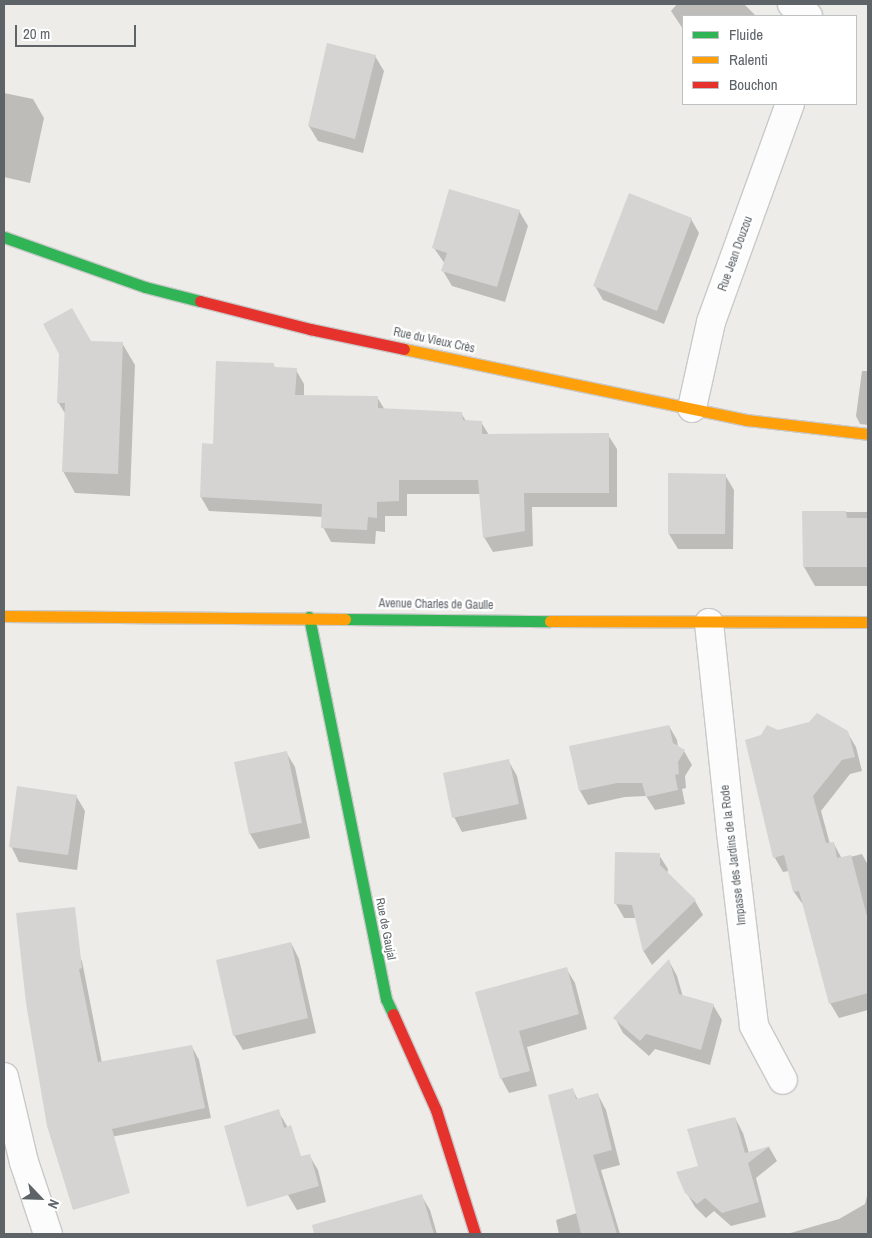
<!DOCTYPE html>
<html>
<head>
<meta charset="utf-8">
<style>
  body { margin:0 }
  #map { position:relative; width:872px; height:1238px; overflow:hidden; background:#eeece8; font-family:"Archivo Narrow",sans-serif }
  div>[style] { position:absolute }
  .shadow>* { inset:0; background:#0003 }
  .building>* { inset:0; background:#d5d4d2 }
  .roads { filter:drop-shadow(1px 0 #c9c9c9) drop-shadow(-1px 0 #c9c9c9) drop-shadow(0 1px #c9c9c9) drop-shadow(0 -1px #c9c9c9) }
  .street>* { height:28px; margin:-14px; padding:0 14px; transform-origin:14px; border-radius:14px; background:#fcfcfc }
  .fast>* { height:11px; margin:-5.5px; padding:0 5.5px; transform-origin:5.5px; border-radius:5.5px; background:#30b455 }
  .slow>* { height:11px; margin:-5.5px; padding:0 5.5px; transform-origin:5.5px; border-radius:5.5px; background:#ff9f0a }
  .jam>* { height:11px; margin:-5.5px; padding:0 5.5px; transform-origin:5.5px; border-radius:5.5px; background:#e5322d }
  span { translate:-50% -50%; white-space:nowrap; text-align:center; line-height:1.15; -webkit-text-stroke:4.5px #fff; paint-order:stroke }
  .street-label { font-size:12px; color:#5d6367 }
  .frame { position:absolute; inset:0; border:5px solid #5d6367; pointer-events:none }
  .legend { position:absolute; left:682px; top:15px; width:175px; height:90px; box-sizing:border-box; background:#fff; border:1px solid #bec1c2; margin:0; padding:6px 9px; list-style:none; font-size:15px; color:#5d6367 }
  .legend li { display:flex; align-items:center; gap:10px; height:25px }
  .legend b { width:25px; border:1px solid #bec1c2 }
  .north { position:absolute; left:15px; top:1173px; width:50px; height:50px; -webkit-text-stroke:4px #fff; paint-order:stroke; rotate:114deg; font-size:14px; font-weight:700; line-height:20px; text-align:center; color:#5d6367 }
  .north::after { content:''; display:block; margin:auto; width:18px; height:22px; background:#5d6367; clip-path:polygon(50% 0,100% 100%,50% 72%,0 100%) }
  .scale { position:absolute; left:15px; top:25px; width:121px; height:22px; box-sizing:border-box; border:2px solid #5d6367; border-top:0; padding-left:6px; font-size:15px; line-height:18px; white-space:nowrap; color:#5d6367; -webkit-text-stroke:4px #fff; paint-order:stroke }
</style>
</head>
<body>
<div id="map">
  <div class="shadow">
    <i style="clip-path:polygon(677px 4px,744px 4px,756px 16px,683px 16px,683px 29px,671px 11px)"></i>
    <i style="clip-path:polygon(375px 56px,384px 71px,363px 153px,318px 141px,309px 126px)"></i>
    <i style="clip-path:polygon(4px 93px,33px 99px,44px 118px,30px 183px,4px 177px)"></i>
    <i style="clip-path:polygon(519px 211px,528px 226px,505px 302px,452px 286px,443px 271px,445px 264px,434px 248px)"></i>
    <i style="clip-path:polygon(691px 219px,699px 233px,664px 324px,603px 300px,595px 286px)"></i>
    <i style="clip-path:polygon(91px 342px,122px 343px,135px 365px,130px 496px,75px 493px,63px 471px,66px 415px,58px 402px)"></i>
    <i style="clip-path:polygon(273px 364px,276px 369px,296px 370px,304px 384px,304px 396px,377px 397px,385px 410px,461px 413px,466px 421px,481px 422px,489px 435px,608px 435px,617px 449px,617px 507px,532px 507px,533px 546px,493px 552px,484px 537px,480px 494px,407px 494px,407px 516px,385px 516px,385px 532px,376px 531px,375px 544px,331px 542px,323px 527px,323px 517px,209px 511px,201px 497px,214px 445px)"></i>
    <i style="clip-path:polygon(862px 371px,868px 371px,868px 425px,860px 424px,856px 416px)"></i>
    <i style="clip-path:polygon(725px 475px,734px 490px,733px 549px,678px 549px,669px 534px)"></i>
    <i style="clip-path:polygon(803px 512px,868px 512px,868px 586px,815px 586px,804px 567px)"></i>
    <i style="clip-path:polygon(669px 726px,677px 740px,678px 748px,684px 751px,692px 765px,685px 776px,686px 788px,682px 789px,685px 804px,655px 810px,646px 796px,625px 797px,588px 805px,580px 791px,571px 747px)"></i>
    <i style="clip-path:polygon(778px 731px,847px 732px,856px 747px,862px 771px,850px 774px,821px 811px,830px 844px,834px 844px,842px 859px,862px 854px,868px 865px,868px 1010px,839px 1018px,830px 1003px,804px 906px,794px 892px,789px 871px,783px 872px,775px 858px,749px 752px)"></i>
    <i style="clip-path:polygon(286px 752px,295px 767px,310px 838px,259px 849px,250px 834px)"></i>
    <i style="clip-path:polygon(508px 760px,517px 776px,527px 819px,462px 832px,454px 817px)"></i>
    <i style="clip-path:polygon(76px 796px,85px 811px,77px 870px,19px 862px,11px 846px)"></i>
    <i style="clip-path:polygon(659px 855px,668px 869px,667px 874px,695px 901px,703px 915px,652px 965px,644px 952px,636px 918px,624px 918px,616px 904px)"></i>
    <i style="clip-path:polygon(291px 943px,299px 959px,316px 1033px,243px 1050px,234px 1035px)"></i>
    <i style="clip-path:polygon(74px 947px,82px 961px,102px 1063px,192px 1047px,199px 1060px,211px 1118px,58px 1147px)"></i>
    <i style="clip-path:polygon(669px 961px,677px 976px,683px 997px,713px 1005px,722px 1020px,710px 1065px,655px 1049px,649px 1056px,623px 1033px,615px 1018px)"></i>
    <i style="clip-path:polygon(566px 968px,575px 983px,587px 1029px,527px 1047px,537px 1086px,509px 1093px,501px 1078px,476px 993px)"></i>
    <i style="clip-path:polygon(573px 1090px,578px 1100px,598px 1095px,606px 1110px,620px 1165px,601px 1170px,620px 1234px,559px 1234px,556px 1220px,577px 1213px)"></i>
    <i style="clip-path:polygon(278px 1111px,287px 1126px,297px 1159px,309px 1155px,318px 1170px,326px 1202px,297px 1210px,288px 1195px)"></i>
    <i style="clip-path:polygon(735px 1118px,743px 1133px,749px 1153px,769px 1147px,777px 1161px,756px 1178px,766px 1217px,731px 1226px,714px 1211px,706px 1218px,695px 1207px,686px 1192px,699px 1167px)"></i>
    <i style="clip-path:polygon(868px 1192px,868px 1234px,787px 1234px,839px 1219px,865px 1204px)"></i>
    <i style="clip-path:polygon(421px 1195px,430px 1210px,437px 1234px,359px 1234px,353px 1215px)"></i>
  </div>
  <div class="building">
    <i style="clip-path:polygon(327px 43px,376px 55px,355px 139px,308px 126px)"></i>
    <i style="clip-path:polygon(449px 189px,520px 210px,497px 287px,441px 271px,447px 253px,432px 248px)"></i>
    <i style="clip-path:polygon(629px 193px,692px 218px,657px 311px,593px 286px)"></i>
    <i style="clip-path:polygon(72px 308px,91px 341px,123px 342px,118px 474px,62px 472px,65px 403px,57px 403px,59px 354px,43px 324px)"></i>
    <i style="clip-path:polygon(216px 361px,274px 363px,274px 367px,297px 368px,295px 395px,378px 396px,378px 408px,462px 412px,463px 420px,482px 421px,482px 434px,609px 433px,609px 493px,524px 493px,525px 531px,483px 538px,478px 480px,399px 480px,399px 501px,377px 502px,377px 518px,368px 517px,367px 530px,321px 528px,322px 504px,200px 497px,202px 443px,213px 444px)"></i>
    <i style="clip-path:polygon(668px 473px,726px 474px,725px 534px,668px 534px)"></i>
    <i style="clip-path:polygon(802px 511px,846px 511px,847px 518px,868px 518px,868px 567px,803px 567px)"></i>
    <i style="clip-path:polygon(817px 713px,848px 731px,855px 757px,842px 760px,813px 796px,826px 843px,834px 842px,837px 858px,851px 855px,868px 920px,868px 993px,829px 1004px,799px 891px,793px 892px,784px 855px,773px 858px,745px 740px,761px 735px,767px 725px,778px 730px,809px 722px)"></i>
    <i style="clip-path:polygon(669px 725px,673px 743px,685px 750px,678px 762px,679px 774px,675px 775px,678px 790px,646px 797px,642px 783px,617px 783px,579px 791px,569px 746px)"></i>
    <i style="clip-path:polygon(287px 751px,302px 823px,249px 834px,234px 762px)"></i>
    <i style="clip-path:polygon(509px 759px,519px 804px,452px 818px,443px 773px)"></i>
    <i style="clip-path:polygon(17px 786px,77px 795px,68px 855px,9px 847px)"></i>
    <i style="clip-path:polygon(615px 852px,660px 853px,660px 865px,696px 900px,643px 952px,632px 905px,614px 904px)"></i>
    <i style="clip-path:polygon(75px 907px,82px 968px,79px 969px,98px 1062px,192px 1045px,205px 1108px,112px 1129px,130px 1193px,73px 1210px,47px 1126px,26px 1003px,16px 913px)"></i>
    <i style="clip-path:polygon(291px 942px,308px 1018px,233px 1036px,216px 960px)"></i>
    <i style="clip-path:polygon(669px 959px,679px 994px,714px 1004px,701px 1050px,646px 1034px,640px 1041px,613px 1018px)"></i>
    <i style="clip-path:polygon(567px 967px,579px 1014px,519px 1031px,530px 1071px,500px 1079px,475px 992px)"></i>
    <i style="clip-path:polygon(573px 1088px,576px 1099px,598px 1093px,612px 1150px,593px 1155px,617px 1234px,581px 1234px,548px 1095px)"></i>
    <i style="clip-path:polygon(279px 1109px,284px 1128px,291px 1125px,301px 1156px,310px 1154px,319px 1186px,247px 1207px,224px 1126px)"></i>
    <i style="clip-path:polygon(735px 1117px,745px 1153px,770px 1146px,748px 1163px,759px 1202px,722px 1213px,705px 1198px,697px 1204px,685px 1193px,676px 1172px,698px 1166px,687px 1129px)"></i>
    <i style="clip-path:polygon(422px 1194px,434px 1234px,314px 1234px,312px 1225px)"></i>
  </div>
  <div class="roads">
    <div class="street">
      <i style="left:792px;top:4px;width:20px;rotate:37deg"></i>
      <i style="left:692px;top:408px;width:88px;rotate:-77.5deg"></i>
      <i style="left:711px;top:322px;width:232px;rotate:-70.1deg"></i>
      <i style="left:709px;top:623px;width:210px;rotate:84deg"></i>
      <i style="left:731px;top:832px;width:195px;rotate:83.2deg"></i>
      <i style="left:754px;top:1026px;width:61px;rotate:61.8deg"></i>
      <i style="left:4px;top:1077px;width:87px;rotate:76.8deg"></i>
      <i style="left:24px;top:1162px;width:76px;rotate:71.6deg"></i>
    </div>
    <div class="fast">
      <i style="left:4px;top:237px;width:150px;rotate:19.5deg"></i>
      <i style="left:145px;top:287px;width:57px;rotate:14.3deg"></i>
      <i style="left:309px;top:617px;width:390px;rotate:78.6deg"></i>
      <i style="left:386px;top:999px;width:17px;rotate:65deg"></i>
      <i style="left:345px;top:619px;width:205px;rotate:0.6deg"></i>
    </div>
    <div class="slow">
      <i style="left:404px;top:349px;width:350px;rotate:11.7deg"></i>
      <i style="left:747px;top:420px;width:122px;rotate:6.6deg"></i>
      <i style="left:4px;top:616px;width:341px;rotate:0.5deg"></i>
      <i style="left:550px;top:621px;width:318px;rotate:0.2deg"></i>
    </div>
    <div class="jam">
      <i style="left:200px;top:301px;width:114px;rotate:14.3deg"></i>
      <i style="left:310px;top:329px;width:96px;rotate:12deg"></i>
      <i style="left:393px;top:1014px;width:105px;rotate:65.9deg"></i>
      <i style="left:436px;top:1110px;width:130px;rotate:72.5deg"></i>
    </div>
  </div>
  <div class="street-label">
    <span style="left:736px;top:254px;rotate:-70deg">Rue Jean Douzou</span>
    <span style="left:434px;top:341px;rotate:12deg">Rue du Vieux Crès</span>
    <span style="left:436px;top:605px;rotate:1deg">Avenue Charles de Gaulle</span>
    <span style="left:734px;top:855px;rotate:-97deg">Impasse des Jardins de la Rode</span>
    <span style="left:385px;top:929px;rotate:79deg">Rue de Gaujal</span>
  </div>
  <div class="frame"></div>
  <ul class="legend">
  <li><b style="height:6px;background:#30b455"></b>Fluide</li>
  <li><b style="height:6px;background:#ff9f0a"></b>Ralenti</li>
  <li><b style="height:6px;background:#e5322d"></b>Bouchon</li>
  </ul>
  <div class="north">N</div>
  <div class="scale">20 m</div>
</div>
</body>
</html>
